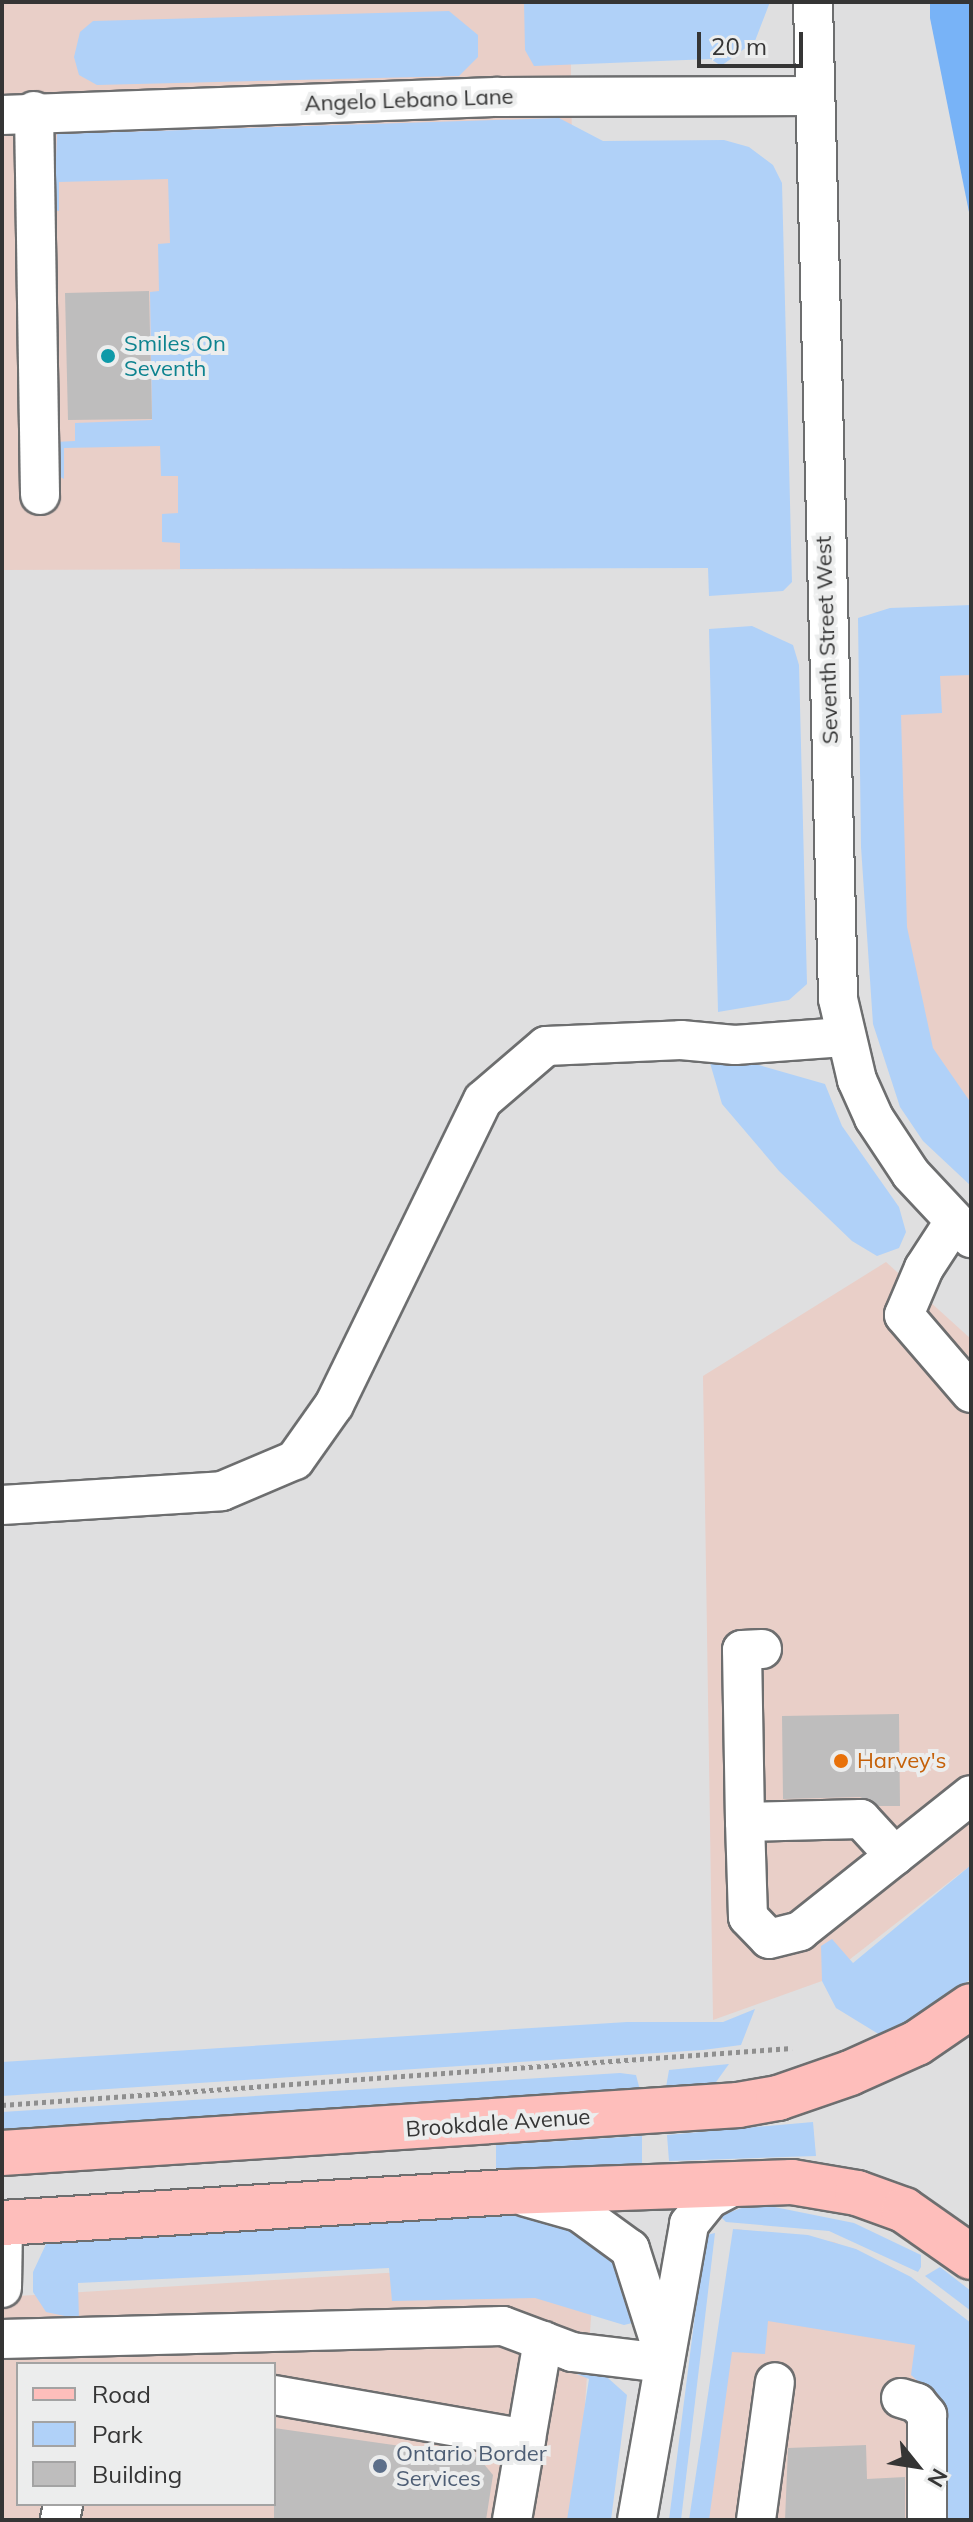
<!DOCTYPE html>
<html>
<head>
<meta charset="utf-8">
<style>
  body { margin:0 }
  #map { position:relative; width:973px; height:2522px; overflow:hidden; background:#dfdfe0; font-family:Mulish,sans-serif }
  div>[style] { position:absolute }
  .commercial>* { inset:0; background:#e9cfc8 }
  .green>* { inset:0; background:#b0d1f8 }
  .forest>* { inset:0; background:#78b3f7 }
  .building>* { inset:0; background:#bebdbd }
  .path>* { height:5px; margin-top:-2.5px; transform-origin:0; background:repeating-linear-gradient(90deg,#8f8f8f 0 4px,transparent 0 8px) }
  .roads { filter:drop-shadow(2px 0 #6d6e6f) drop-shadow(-2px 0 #6d6e6f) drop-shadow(0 2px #6d6e6f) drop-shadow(0 -2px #6d6e6f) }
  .minor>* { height:38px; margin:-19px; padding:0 19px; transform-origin:19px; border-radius:19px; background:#fff }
  .major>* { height:44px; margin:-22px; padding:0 22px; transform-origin:22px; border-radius:22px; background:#febebb }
  .dots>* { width:22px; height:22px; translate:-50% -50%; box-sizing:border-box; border:4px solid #eceded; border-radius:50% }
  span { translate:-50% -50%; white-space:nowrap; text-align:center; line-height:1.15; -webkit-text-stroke:8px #eceded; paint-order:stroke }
  .street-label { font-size:22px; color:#353535 }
  .culture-label { font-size:22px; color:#0d838f }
  .left { translate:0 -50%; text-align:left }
  .food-label { font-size:22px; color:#c56008 }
  .service-label { font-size:22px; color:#4e5e75 }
  .frame { position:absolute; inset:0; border:4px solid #353535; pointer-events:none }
  .legend { position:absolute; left:16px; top:2362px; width:260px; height:144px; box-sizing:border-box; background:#eceded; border:2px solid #a3a3a3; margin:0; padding:10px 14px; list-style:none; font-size:24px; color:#353535 }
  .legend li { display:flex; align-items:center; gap:16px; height:40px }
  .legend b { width:40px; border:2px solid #a3a3a3 }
  .north { position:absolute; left:877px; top:2426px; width:80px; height:80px; -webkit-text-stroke:6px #eceded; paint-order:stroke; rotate:120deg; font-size:22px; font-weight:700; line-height:32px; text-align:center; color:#353535 }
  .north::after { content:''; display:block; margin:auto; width:28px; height:36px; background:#353535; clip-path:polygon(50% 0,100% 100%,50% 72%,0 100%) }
  .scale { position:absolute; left:697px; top:32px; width:106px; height:36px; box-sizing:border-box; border:4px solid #353535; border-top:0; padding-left:10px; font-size:24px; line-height:28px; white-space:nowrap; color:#353535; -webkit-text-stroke:6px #eceded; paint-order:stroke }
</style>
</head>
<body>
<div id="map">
  <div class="commercial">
    <i style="clip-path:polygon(2px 2px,570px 2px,578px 568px,2px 570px)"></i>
    <i style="clip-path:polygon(971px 651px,971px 1130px,920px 1086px,880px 653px)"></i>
    <i style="clip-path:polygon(886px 1262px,971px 1339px,971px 1865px,822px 1981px,713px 2020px,703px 1376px)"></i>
    <i style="clip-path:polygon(736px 2229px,834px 2242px,897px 2270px,961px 2520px,700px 2520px)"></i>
    <i style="clip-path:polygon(evenodd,595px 2260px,577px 2520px,2px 2520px,2px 2297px,595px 2260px,18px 2364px,274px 2364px,274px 2504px,18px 2504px,18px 2364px)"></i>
  </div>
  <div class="green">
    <i style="clip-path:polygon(524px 2px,770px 2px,755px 41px,721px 66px,711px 59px,534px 66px,525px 50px)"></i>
    <i style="clip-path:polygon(449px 11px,478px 35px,478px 57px,459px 76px,97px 85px,79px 75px,74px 57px,80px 32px,93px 21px)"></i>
    <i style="clip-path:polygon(559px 118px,603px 141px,724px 140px,749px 147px,773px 165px,782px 183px,792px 582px,783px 591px,709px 596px,708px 568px,180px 569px,180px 543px,162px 542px,162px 514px,178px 513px,178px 476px,161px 476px,160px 446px,64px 448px,64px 479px,57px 475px,55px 442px,75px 441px,75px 423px,152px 420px,150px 292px,159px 291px,158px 244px,170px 243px,168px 179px,59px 182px,59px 211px,54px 210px,57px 134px)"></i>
    <i style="clip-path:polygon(971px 605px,971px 675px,940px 676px,942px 713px,901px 715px,907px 927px,933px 1048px,971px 1103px,971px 1186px,923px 1141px,900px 1107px,873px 1024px,861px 847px,858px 618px,890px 608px)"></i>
    <i style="clip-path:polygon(752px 626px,793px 645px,799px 665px,807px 984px,789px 1000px,718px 1012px,709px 629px)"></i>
    <i style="clip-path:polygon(710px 1063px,752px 1063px,825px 1084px,842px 1126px,899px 1207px,906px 1232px,899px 1248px,877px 1256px,852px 1241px,779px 1171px,722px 1104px)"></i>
    <i style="clip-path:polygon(971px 1865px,971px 1979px,885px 2038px,836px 2008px,822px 1981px,821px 1946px,832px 1939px,853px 1963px)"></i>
    <i style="clip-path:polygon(755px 2009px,741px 2045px,703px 2050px,2px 2096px,2px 2062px,627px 2022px,723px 2022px)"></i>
    <i style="clip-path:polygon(729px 2064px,711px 2089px,665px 2093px,669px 2070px)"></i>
    <i style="clip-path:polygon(620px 2073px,636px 2075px,641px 2094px,2px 2132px,2px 2112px)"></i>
    <i style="clip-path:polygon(813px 2122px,816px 2156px,669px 2161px,667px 2135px)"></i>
    <i style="clip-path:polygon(642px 2136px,642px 2163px,496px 2171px,496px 2145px)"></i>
    <i style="clip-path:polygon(755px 2203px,854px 2223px,921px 2255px,921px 2267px,918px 2272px,829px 2231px,726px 2222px,720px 2216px)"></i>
    <i style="clip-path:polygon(507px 2215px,548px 2216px,607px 2250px,623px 2270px,636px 2322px,624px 2325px,535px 2298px,392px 2301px,389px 2268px,78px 2283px,79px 2319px,46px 2312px,33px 2292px,33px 2272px,47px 2242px)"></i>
    <i style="clip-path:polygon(733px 2229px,808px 2235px,856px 2249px,911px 2277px,971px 2323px,971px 2520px,940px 2520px,931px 2393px,911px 2375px,915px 2345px,768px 2321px,765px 2354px,732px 2352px,709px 2520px,689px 2520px)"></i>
    <i style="clip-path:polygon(715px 2233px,681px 2520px,669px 2520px,703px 2252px,706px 2235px)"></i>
    <i style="clip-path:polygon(940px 2267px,971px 2291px,971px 2311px,925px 2276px)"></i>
    <i style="clip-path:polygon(562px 2368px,600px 2371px,627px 2395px,611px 2520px,567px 2520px,589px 2379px)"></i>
  </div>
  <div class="forest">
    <i style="clip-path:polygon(930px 2px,971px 2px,971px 222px,930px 18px)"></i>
  </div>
  <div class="building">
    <i style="clip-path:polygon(149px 291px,152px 419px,68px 420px,65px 293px)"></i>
    <i style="clip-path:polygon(899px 1714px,900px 1806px,879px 1806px,860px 1797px,783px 1799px,782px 1716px)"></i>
    <i style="clip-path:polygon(274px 2428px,478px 2457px,493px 2475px,486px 2520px,274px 2520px)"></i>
    <i style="clip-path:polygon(866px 2445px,867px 2479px,905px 2477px,905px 2520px,785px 2520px,788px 2448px)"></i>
  </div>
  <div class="path">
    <i style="left:2px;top:2105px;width:792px;rotate:-4.13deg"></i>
  </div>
  <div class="roads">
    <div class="minor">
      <i style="left:813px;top:2px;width:997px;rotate:88.56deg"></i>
      <i style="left:838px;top:999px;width:83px;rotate:76.8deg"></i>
      <i style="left:857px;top:1080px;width:42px;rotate:65.9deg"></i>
      <i style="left:874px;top:1118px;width:67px;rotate:56.5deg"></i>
      <i style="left:911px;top:1174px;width:88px;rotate:46.8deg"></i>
      <i style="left:34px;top:111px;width:384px;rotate:89.1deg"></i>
      <i style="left:2px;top:115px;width:496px;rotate:-2.1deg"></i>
      <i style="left:498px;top:97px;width:317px;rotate:-0.2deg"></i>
      <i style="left:954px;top:1222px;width:55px;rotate:123.1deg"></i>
      <i style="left:924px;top:1268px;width:51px;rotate:113.1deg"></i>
      <i style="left:904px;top:1315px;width:103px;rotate:49.3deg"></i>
      <i style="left:2px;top:1505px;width:220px;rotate:-3.6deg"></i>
      <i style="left:222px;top:1491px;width:79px;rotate:-23deg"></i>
      <i style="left:295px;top:1460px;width:67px;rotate:-54.7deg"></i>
      <i style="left:334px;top:1405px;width:339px;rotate:-64deg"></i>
      <i style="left:483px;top:1100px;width:83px;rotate:-40.6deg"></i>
      <i style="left:546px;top:1046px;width:135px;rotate:-2.5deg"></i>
      <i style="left:681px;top:1040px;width:54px;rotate:5.3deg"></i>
      <i style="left:735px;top:1045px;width:109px;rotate:-4.2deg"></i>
      <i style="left:762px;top:1649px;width:20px;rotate:177deg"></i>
      <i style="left:742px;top:1650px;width:172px;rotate:89deg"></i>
      <i style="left:745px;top:1822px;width:116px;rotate:-1.5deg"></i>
      <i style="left:861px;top:1819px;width:50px;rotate:47.4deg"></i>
      <i style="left:745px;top:1822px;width:95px;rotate:88.2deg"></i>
      <i style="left:748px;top:1917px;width:30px;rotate:46deg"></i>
      <i style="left:769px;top:1939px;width:32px;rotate:-14deg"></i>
      <i style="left:800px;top:1931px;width:218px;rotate:-38.5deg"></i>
      <i style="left:526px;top:2197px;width:55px;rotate:15.8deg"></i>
      <i style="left:579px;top:2212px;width:63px;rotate:36deg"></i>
      <i style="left:630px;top:2249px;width:96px;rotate:72.3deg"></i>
      <i style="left:2px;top:2288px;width:65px;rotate:-89.1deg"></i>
      <i style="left:2px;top:2339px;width:501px;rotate:-1.49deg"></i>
      <i style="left:503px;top:2326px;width:74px;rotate:20.6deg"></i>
      <i style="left:572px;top:2352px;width:93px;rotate:6.8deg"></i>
      <i style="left:274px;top:2395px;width:256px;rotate:9.9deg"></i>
      <i style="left:901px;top:2398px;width:17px;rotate:17deg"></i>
      <i style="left:917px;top:2403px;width:16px;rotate:50deg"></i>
      <i style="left:927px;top:2415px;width:105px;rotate:90deg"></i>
      <i style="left:60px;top:2520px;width:16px;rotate:-79deg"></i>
      <i style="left:512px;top:2520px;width:182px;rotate:-80.2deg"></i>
      <i style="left:637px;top:2520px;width:301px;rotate:-80deg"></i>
      <i style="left:689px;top:2224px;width:32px;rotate:-51deg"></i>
      <i style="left:709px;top:2199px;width:36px;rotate:-28deg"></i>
      <i style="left:756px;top:2520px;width:139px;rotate:-82.2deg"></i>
    </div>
    <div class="major">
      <i style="left:2px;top:2153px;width:738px;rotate:-3.73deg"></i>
      <i style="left:738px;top:2105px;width:41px;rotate:-9.9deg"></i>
      <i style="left:778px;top:2098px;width:76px;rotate:-19.1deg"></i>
      <i style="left:850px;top:2073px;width:73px;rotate:-24.1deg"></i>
      <i style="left:917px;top:2043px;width:65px;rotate:-34.4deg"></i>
      <i style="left:2px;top:2223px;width:507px;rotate:-3.51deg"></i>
      <i style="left:508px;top:2192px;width:284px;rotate:-2deg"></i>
      <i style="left:792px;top:2182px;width:66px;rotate:9.6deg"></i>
      <i style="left:857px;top:2193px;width:50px;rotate:19.9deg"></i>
      <i style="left:904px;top:2210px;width:82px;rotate:35deg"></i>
    </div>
  </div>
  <div class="dots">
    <i style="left:108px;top:356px;background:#0f9aa8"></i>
    <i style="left:841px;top:1761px;background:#e8710a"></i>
    <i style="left:380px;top:2466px;background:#5c6f8a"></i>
  </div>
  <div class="street-label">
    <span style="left:409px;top:100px;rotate:-2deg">Angelo Lebano Lane</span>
    <span style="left:827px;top:640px;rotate:-92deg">Seventh Street West</span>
    <span style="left:498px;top:2123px;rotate:-4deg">Brookdale Avenue</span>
  </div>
  <div class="culture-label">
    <span class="left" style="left:124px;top:356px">Smiles On<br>Seventh</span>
  </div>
  <div class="food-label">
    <span class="left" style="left:857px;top:1761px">Harvey's</span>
  </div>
  <div class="service-label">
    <span class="left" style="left:396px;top:2466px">Ontario Border<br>Services</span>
  </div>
  <div class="frame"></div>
  <ul class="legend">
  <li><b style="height:10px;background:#febebb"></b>Road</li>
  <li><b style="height:22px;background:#b0d1f8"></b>Park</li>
  <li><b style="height:22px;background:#bebdbd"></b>Building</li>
  </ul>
  <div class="north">N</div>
  <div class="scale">20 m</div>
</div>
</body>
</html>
